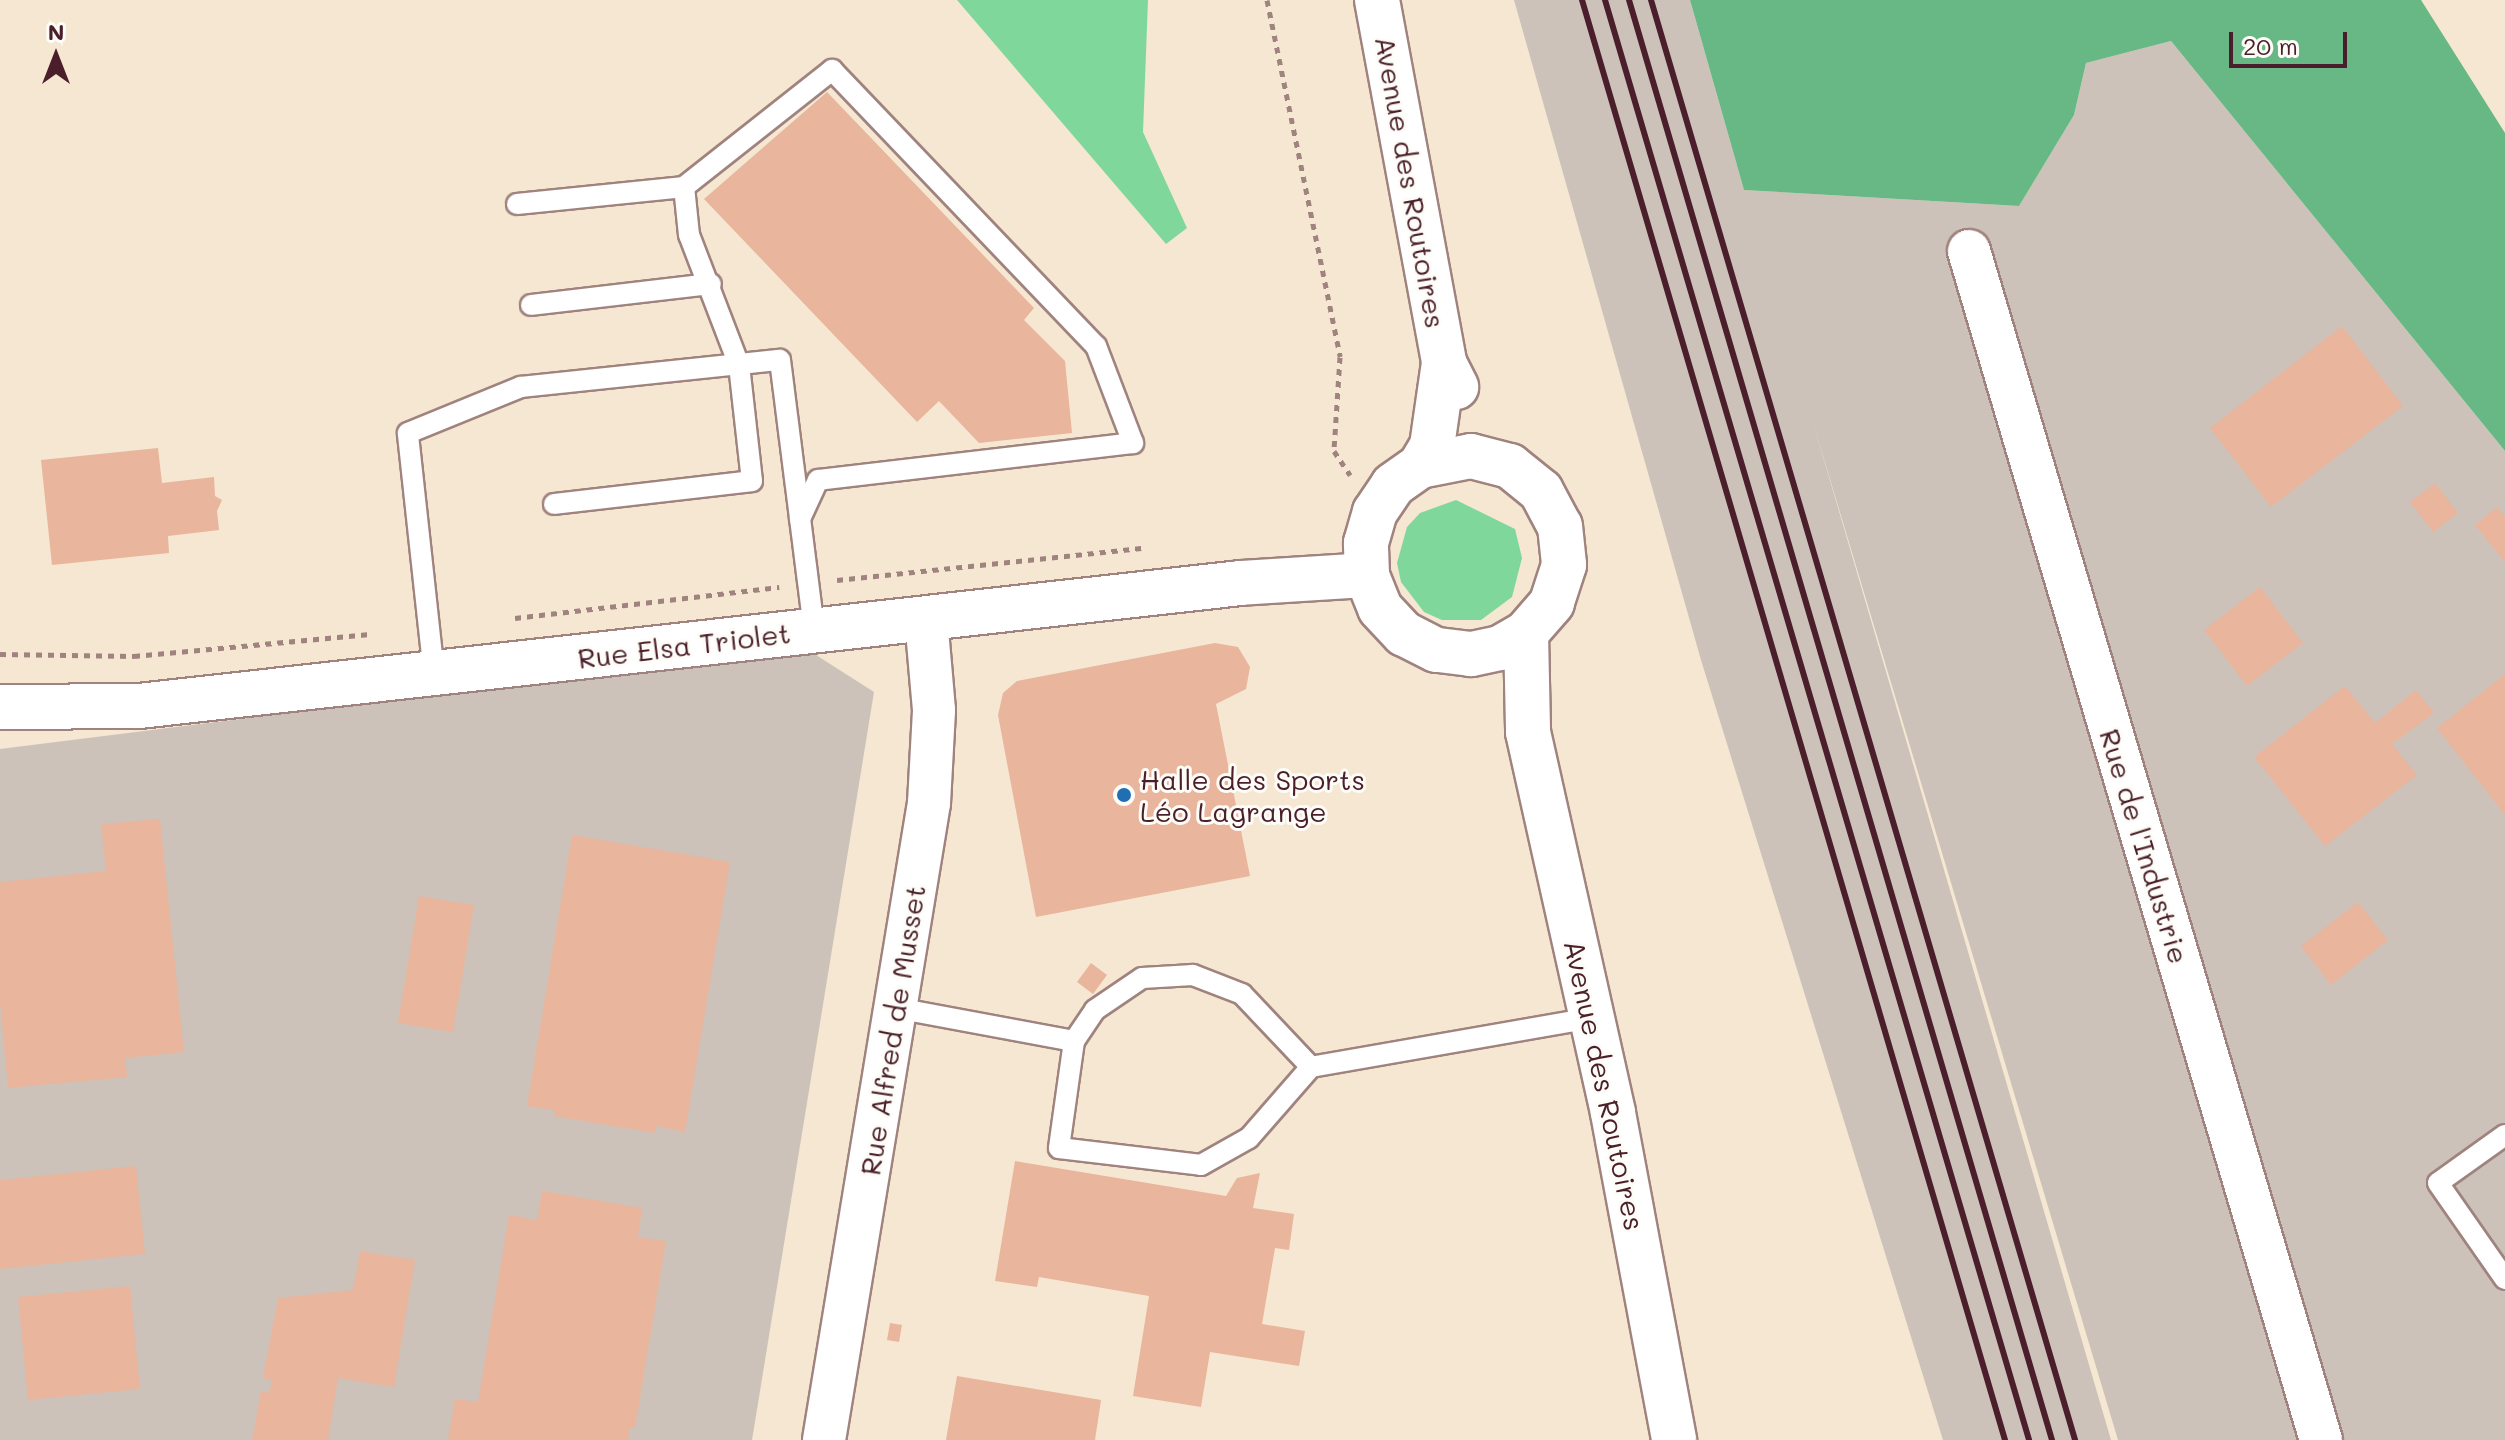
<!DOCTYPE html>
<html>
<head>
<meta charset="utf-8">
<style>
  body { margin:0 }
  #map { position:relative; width:2505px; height:1440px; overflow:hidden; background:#f5e7d1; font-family:Mali,sans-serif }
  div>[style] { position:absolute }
  .industrial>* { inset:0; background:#ccc2b9 }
  .green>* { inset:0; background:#7fd79c }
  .forest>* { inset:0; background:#67b884 }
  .building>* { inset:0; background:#e9b59c }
  .path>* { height:5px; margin-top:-2.5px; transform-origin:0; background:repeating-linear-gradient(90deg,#a0837e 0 6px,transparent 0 12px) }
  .roads { filter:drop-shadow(2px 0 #a0837e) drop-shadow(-2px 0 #a0837e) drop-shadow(0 2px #a0837e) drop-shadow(0 -2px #a0837e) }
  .service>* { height:20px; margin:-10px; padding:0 10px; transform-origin:10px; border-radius:10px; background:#fff }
  .minor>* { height:42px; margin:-21px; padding:0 21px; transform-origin:21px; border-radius:21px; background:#fff }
  .tertiary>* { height:44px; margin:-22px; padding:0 22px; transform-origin:22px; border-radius:22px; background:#fff }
  .rail>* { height:6px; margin:-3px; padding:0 3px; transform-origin:3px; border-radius:3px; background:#4a1f2b }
  .dots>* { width:22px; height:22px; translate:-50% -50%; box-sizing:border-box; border:4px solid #fdfcf7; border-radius:50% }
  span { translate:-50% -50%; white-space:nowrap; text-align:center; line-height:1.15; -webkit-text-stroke:6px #fdfcf7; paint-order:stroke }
  .street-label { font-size:28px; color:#4a1f2b }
  .poi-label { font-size:28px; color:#4a1f2b }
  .left { translate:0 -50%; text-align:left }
  .north { position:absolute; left:16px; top:16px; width:80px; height:80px; -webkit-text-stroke:6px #fdfcf7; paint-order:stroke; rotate:0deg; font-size:22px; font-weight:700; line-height:32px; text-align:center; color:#4a1f2b }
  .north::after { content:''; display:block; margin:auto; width:28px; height:36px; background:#4a1f2b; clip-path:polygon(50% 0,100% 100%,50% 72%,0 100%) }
  .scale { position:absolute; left:2229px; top:32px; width:118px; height:36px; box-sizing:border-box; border:4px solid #4a1f2b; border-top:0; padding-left:10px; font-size:24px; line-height:28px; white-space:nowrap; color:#4a1f2b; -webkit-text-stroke:6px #fdfcf7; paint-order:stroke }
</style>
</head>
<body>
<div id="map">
  <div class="industrial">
    <i style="clip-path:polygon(1514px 0,1690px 0,1744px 190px,2019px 206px,2074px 115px,2086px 63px,2171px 41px,2505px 451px,2505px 1440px,2118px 1440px,1812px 419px,2111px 1440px,1943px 1440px,1701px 660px)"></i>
    <i style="clip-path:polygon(805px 648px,874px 692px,752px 1440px,0 1440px,0 749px)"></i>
  </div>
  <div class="green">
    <i style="clip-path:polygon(957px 0,1148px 0,1143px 132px,1187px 228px,1166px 244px)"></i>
    <i style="clip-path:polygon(1456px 500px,1515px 529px,1522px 558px,1512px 597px,1481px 620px,1442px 620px,1424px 612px,1401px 582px,1397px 563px,1407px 527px,1420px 513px)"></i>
  </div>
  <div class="forest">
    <i style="clip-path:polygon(1690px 0,2421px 0,2505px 133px,2505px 451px,2171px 41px,2086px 63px,2074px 115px,2019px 206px,1744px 190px)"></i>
  </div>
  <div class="building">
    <i style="clip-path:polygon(827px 92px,1034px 308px,1024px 320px,1065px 361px,1072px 433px,979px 443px,939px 401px,917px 422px,704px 199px)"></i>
    <i style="clip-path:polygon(2342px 326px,2403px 406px,2271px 507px,2210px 428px)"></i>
    <i style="clip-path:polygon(158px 448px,162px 483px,214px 477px,215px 496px,222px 500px,217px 511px,219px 530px,168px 536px,169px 553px,52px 565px,41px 460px)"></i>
    <i style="clip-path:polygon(2435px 483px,2458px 513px,2433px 532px,2410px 502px)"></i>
    <i style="clip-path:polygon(2497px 507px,2505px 517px,2505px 562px,2475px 525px)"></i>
    <i style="clip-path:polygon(2260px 587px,2303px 643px,2247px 686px,2204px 630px)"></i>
    <i style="clip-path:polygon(1215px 643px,1238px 647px,1250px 667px,1246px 689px,1216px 704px,1250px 876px,1036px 917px,998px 715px,1003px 693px,1017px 681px)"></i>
    <i style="clip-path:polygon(2505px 674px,2505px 815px,2437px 728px)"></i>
    <i style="clip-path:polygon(2345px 686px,2375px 723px,2416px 690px,2434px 713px,2392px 744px,2417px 775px,2325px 846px,2254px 757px)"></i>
    <i style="clip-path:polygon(160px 819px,184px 1052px,125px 1058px,127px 1077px,8px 1088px,0 1002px,0 882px,106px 871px,101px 824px)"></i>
    <i style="clip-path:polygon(572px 835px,730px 862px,685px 1132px,656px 1126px,655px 1133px,554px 1116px,555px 1110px,527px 1106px)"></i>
    <i style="clip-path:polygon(419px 896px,474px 905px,453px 1032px,398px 1023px)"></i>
    <i style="clip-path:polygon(2358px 902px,2388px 940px,2331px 985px,2301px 946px)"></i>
    <i style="clip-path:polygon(1091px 963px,1107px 975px,1093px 994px,1077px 982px)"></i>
    <i style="clip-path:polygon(1015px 1161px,1226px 1196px,1237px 1178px,1260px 1173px,1253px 1208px,1294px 1214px,1289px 1250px,1275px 1248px,1262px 1324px,1305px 1331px,1299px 1366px,1210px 1352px,1201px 1407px,1133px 1396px,1149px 1296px,1039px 1277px,1037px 1287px,995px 1281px)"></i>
    <i style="clip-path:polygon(136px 1166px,145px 1254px,0 1269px,0 1180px)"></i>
    <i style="clip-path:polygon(542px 1191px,642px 1208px,638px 1237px,666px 1241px,635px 1428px,630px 1427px,628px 1440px,448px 1440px,455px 1399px,478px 1402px,509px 1215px,537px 1220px)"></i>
    <i style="clip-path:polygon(360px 1251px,415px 1260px,394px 1387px,338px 1378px,328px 1440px,252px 1440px,261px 1391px,269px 1393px,272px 1380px,263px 1378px,278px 1298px,353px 1290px)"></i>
    <i style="clip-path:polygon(130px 1286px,140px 1389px,28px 1400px,18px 1297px)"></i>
    <i style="clip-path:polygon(890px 1323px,902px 1325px,899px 1342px,887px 1340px)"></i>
    <i style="clip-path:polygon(957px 1376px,1101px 1400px,1095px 1440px,946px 1440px)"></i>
  </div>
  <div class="path">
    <i style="left:1267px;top:0;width:364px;rotate:78.4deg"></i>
    <i style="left:1340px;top:357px;width:94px;rotate:93.7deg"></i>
    <i style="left:1334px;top:451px;width:29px;rotate:56deg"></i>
    <i style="left:837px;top:580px;width:306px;rotate:-6deg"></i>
    <i style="left:515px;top:618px;width:266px;rotate:-6.7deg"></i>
    <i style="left:0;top:654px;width:134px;rotate:0.9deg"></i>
    <i style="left:134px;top:656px;width:237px;rotate:-5.3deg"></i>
  </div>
  <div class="roads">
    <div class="service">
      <i style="left:517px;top:204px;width:168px;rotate:-5.8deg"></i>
      <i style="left:531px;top:305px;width:181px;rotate:-6.7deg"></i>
      <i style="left:554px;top:504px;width:199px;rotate:-6.6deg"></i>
      <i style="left:752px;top:481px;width:117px;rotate:-96.4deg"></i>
      <i style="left:739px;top:365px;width:139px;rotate:-111deg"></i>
      <i style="left:689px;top:235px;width:48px;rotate:-95.9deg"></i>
      <i style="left:684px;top:187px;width:189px;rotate:-38.3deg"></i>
      <i style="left:832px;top:70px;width:382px;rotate:46.3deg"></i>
      <i style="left:1096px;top:346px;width:104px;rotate:69.1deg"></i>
      <i style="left:1133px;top:443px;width:317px;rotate:173.3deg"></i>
      <i style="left:818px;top:480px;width:43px;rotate:114.8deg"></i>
      <i style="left:434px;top:674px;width:242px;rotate:-96.2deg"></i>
      <i style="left:408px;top:433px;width:122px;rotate:-22.2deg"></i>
      <i style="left:521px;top:387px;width:260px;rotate:-6deg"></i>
      <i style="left:780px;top:360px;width:272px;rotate:82.8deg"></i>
      <i style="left:896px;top:1008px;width:181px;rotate:10.5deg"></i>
      <i style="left:1311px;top:1067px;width:100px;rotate:-133.4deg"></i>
      <i style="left:1242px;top:994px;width:53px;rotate:-158.8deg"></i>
      <i style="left:1193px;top:975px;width:51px;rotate:176.6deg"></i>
      <i style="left:1142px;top:978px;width:57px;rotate:145.8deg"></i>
      <i style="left:1095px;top:1010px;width:37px;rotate:124deg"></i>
      <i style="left:1074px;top:1041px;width:108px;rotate:98deg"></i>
      <i style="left:1059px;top:1148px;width:143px;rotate:6.8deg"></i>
      <i style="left:1201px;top:1165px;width:55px;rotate:-29.4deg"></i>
      <i style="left:1249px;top:1138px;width:94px;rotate:-48.9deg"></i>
      <i style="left:1311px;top:1067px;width:284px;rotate:-9.9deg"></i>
      <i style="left:2505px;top:1135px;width:82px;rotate:144.4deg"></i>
      <i style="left:2438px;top:1183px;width:117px;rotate:55.1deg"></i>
    </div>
    <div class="minor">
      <i style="left:1969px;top:251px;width:1240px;rotate:73.51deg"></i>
      <i style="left:824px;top:1440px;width:646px;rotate:-80.64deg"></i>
      <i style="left:929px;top:803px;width:93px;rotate:-86.9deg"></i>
      <i style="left:934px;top:710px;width:92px;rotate:-95deg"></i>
    </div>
    <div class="tertiary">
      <i style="left:1377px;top:0;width:369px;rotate:79.5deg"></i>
      <i style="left:1444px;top:363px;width:27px;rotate:63deg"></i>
      <i style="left:1420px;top:466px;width:52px;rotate:-11.1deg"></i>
      <i style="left:1471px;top:456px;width:40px;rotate:14.4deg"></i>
      <i style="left:1510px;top:466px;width:40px;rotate:39deg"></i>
      <i style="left:1541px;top:491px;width:40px;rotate:62deg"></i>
      <i style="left:1560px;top:526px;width:39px;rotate:84deg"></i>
      <i style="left:1564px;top:565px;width:40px;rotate:108deg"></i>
      <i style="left:1552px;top:603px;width:40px;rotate:131deg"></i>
      <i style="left:1526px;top:633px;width:30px;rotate:150deg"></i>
      <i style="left:1500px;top:648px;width:30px;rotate:168deg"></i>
      <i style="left:1471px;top:654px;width:35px;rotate:-173deg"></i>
      <i style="left:1436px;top:650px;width:36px;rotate:-153deg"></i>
      <i style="left:1404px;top:634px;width:35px;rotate:-133deg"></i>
      <i style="left:1380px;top:608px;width:35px;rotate:-112deg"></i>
      <i style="left:1367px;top:575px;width:32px;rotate:-92deg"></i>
      <i style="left:1366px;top:543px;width:32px;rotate:-74deg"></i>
      <i style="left:1375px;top:512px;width:32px;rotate:-56deg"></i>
      <i style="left:1393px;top:485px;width:33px;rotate:-35deg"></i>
      <i style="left:1420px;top:466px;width:23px;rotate:-59deg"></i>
      <i style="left:1432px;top:446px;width:84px;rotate:-81.8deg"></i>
      <i style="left:1526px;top:633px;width:99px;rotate:88.8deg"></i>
      <i style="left:1528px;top:732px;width:390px;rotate:77.4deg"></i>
      <i style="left:1613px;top:1113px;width:333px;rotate:79.4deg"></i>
      <i style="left:0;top:707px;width:139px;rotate:-0.4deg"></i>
      <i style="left:139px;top:706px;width:1108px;rotate:-6.37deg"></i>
      <i style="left:1240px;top:583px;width:127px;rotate:-3.6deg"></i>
    </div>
  </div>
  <div class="rail">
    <i style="left:1582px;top:0;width:1501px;rotate:73.63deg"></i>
    <i style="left:1605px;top:0;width:1501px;rotate:73.59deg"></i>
    <i style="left:1629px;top:0;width:1501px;rotate:73.63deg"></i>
    <i style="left:1651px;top:0;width:1501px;rotate:73.59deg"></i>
  </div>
  <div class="dots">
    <i style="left:1124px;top:795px;background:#1f6fb2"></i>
  </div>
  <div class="street-label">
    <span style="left:1411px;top:182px;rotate:80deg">Avenue des Routoires</span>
    <span style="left:684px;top:645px;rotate:-7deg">Rue Elsa Triolet</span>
    <span style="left:2145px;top:846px;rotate:73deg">Rue de l'Industrie</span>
    <span style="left:892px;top:1030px;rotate:-81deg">Rue Alfred de Musset</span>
    <span style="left:1605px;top:1085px;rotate:78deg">Avenue des Routoires</span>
  </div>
  <div class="poi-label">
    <span class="left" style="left:1140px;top:795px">Halle des Sports<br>Léo Lagrange</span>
  </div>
  <div class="north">N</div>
  <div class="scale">20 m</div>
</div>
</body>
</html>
